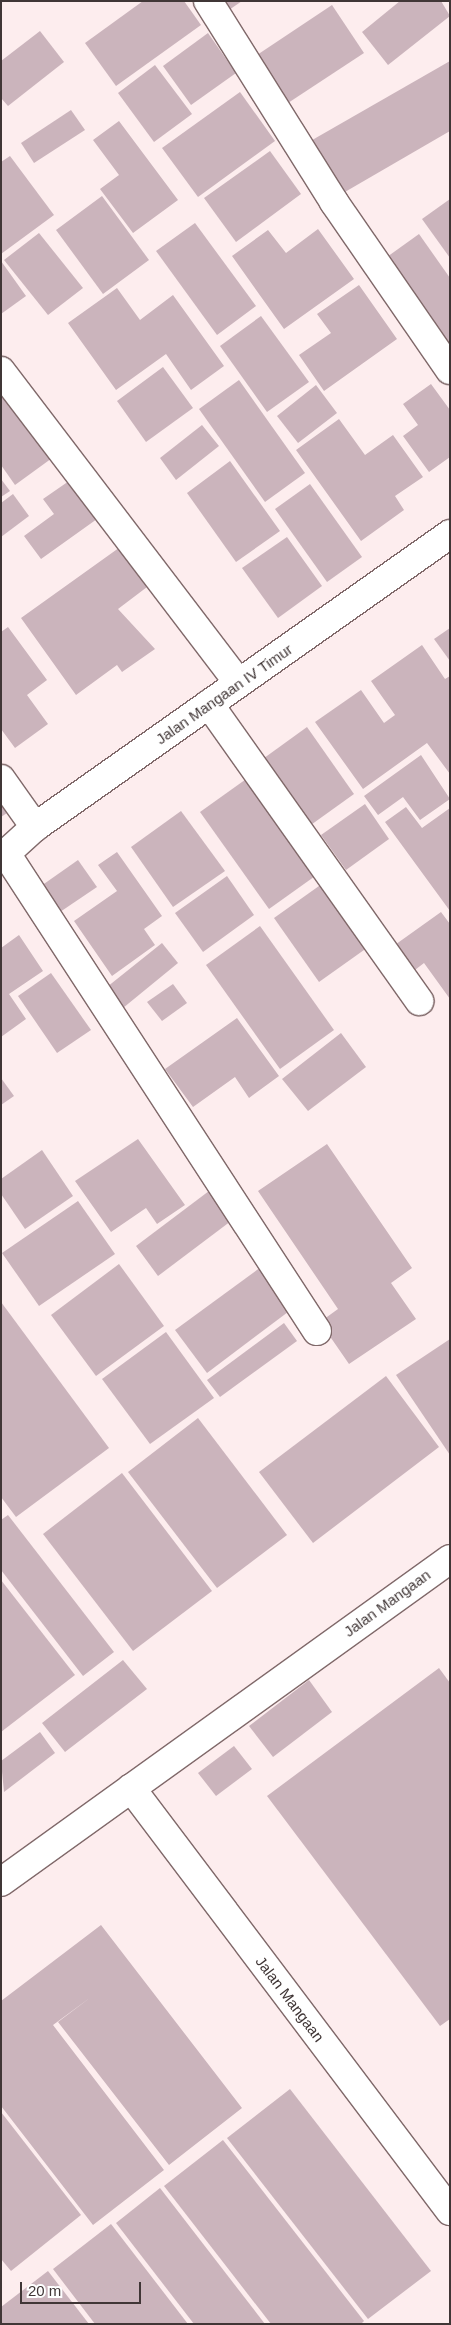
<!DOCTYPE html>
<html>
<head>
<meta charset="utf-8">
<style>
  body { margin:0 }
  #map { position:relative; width:451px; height:2325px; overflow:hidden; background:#fdedee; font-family:Arial,sans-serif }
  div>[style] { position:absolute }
  .building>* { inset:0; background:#cbb4bc }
  .roads { filter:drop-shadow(1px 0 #80696a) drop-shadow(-1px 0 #80696a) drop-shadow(0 1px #80696a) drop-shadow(0 -1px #80696a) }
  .minor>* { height:28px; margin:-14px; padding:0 14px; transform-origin:14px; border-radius:14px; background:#fff }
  span { translate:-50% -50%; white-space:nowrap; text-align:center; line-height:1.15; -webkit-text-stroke:5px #fff; paint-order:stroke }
  .street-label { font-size:15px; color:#403636 }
  .frame { position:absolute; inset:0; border:2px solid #403636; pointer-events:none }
  .scale { position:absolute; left:20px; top:2282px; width:121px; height:22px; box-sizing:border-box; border:2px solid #403636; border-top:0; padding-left:6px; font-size:15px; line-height:18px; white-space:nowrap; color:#403636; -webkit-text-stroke:4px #fff; paint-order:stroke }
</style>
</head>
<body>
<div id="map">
  <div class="building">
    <i style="clip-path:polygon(143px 1px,184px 1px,201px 25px,116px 86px,85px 43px)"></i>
    <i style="clip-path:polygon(223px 1px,242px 1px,229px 10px)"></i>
    <i style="clip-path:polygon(400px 1px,441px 1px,450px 16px,388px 65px,362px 32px)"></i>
    <i style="clip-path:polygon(332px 5px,364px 53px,288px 103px,257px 55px)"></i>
    <i style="clip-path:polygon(40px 31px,64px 62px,8px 106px,1px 98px,1px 61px)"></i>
    <i style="clip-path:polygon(208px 33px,236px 73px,191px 105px,163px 66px)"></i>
    <i style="clip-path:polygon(450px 61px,450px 131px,338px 196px,307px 143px)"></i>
    <i style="clip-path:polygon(155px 65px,192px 114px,154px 142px,118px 93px)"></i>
    <i style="clip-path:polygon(240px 92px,275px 141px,198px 197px,162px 148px)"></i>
    <i style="clip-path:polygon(71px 110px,85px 130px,34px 163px,21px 143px)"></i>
    <i style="clip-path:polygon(119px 121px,178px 200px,133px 233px,100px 189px,119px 175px,93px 140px)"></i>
    <i style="clip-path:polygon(270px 151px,301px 194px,236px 242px,204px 198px)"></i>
    <i style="clip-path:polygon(10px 156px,54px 215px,1px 254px,1px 162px)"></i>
    <i style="clip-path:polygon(102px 196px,149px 260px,103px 294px,56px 230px)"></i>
    <i style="clip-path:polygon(450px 199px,450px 258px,422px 219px)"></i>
    <i style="clip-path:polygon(195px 223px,256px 306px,217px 335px,156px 251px)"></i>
    <i style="clip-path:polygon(318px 229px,354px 279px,284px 329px,232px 256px,268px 230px,286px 253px)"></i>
    <i style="clip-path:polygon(39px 233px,83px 288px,48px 315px,4px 260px)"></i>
    <i style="clip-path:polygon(419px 234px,450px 278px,450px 361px,380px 262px)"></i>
    <i style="clip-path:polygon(1px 261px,26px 296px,1px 314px)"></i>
    <i style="clip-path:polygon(359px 285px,397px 339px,324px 391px,299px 355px,331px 333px,317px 314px)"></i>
    <i style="clip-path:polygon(117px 288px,140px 320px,173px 295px,224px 366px,191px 390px,166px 354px,116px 390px,68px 323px)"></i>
    <i style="clip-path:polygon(261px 316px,309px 382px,267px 412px,220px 346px)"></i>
    <i style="clip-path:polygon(163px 367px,193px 408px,146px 442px,117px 401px)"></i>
    <i style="clip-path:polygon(1px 372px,59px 453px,15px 485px,1px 465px)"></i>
    <i style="clip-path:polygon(239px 380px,305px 473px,265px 502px,199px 409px)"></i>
    <i style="clip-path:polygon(431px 384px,450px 410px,450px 457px,429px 472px,403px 436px,418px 425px,403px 404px)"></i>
    <i style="clip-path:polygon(316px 385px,337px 413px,298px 443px,277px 416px)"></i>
    <i style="clip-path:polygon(339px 419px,365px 455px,393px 435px,423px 477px,395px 496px,404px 510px,361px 541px,296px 450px)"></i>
    <i style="clip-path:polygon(202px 425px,219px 446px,176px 480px,160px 458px)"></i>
    <i style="clip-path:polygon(230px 461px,280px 531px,236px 562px,187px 493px)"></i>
    <i style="clip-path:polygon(1px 479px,10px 491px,1px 497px)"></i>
    <i style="clip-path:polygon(69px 481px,97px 519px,41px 559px,24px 536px,54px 514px,43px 499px)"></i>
    <i style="clip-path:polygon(310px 484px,362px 557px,327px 582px,275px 509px)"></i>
    <i style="clip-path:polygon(13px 494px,29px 516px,1px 537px,1px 503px)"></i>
    <i style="clip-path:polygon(287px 537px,322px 586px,278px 618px,242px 568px)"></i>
    <i style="clip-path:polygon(123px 545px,151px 584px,118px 609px,155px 649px,122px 672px,117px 665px,76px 695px,21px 618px)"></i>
    <i style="clip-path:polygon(8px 627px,47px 680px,27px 695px,48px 724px,15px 748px,1px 729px,1px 632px)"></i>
    <i style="clip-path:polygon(450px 628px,450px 661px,434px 639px)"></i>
    <i style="clip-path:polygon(422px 645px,445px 679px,450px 676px,450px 774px,427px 743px,363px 789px,315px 722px,361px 690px,384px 723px,395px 715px,371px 681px)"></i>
    <i style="clip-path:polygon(307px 727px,354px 794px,308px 827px,260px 761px)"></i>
    <i style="clip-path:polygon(421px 755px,450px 799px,420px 820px,403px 797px,378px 815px,364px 796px)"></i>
    <i style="clip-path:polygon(249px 777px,318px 874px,269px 909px,200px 812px)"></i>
    <i style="clip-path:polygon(1px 793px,13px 809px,1px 817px)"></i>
    <i style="clip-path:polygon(365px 804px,389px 839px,346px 870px,321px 835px)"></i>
    <i style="clip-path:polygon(406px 807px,422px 828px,450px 808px,450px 911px,385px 822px)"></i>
    <i style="clip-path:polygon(181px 811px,225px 871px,173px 907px,131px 847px)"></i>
    <i style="clip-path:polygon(117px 852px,162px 916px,144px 929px,155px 945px,112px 976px,74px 921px,117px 891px,98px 865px)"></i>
    <i style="clip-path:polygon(78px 860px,97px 887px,60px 912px,41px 886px)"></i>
    <i style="clip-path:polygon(227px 876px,254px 915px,203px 952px,175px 913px)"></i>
    <i style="clip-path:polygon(326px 881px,371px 945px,319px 982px,274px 918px)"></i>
    <i style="clip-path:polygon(441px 912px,450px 924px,450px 999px,424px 963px,411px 973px,392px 947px)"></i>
    <i style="clip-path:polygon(260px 926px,334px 1030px,280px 1069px,206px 965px)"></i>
    <i style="clip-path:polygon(19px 935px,43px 971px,9px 994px,26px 1019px,1px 1037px,1px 948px)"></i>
    <i style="clip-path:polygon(162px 943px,178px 963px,123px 1008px,107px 987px)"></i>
    <i style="clip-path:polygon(51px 973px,91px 1030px,57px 1053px,18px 996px)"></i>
    <i style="clip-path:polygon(173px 984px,187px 1003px,162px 1021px,147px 1002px)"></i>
    <i style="clip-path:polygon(237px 1018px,279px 1076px,249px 1098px,235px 1077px,193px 1107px,165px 1069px)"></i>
    <i style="clip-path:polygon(341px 1033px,366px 1067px,308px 1111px,282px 1079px)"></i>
    <i style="clip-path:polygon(1px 1078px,14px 1096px,1px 1105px)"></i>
    <i style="clip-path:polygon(138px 1139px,185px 1205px,157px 1224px,146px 1208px,111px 1232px,75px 1181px)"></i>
    <i style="clip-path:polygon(327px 1144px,412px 1268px,391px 1283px,416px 1319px,349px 1364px,320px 1322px,338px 1309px,258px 1191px)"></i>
    <i style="clip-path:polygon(42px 1150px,73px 1196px,25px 1229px,1px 1194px,1px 1179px)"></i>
    <i style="clip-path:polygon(209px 1191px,231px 1221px,158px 1276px,136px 1246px)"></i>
    <i style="clip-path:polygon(78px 1201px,115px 1254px,39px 1306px,2px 1253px)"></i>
    <i style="clip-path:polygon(119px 1264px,164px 1326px,96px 1376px,51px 1315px)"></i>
    <i style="clip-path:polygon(261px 1267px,292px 1309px,207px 1373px,175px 1330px)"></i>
    <i style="clip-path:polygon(1px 1302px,109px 1448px,16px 1517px,1px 1497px)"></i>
    <i style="clip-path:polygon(284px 1323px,297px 1341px,220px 1397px,207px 1380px)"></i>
    <i style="clip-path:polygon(166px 1332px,214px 1398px,150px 1444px,102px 1379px)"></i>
    <i style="clip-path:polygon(450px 1339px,450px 1455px,396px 1375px)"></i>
    <i style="clip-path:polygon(386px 1376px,439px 1447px,313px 1543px,259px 1472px)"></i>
    <i style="clip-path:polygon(198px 1418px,287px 1535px,217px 1588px,128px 1472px)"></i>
    <i style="clip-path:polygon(122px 1473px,212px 1591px,133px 1651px,43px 1534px)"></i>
    <i style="clip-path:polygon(8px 1515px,114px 1652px,83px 1676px,1px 1570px,1px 1520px)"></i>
    <i style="clip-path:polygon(1px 1580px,75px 1675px,1px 1732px)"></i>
    <i style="clip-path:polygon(123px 1660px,147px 1689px,65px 1752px,42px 1723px)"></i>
    <i style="clip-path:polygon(439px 1668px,450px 1683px,450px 2019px,440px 2026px,267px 1796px)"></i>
    <i style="clip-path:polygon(309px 1680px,332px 1712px,273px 1757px,249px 1726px)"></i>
    <i style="clip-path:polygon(40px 1732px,55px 1753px,4px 1792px,1px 1761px)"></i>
    <i style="clip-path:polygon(234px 1746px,252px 1769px,216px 1796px,198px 1773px)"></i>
    <i style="clip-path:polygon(101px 1925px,242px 2108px,169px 2165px,58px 2022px,91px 1997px,53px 2025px,164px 2170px,93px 2225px,1px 2106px,1px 2001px)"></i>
    <i style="clip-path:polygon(290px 2089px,431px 2271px,368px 2319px,227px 2138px)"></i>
    <i style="clip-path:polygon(1px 2112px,81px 2215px,11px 2271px,1px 2259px)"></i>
    <i style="clip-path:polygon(223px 2140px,364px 2321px,361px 2324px,271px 2324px,164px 2186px)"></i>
    <i style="clip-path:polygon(160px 2188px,265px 2324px,194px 2324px,116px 2223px)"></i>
    <i style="clip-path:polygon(111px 2224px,188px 2324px,95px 2324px,53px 2269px)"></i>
    <i style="clip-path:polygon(48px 2271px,89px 2324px,1px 2324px,1px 2307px)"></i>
  </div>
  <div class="roads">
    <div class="minor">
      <i style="left:208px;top:1px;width:237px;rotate:57.9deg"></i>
      <i style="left:334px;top:202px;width:204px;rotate:55.4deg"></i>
      <i style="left:1px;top:371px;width:392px;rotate:52.7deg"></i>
      <i style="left:209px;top:704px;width:364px;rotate:54.7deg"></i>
      <i style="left:1px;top:779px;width:59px;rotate:54.7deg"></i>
      <i style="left:7px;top:855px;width:568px;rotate:56.93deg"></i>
      <i style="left:1px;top:858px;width:46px;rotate:-42.4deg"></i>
      <i style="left:35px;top:827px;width:508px;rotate:-35.22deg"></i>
      <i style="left:131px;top:1788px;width:530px;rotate:52.98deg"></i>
      <i style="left:1px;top:1882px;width:553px;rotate:-35.73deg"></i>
    </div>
  </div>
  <div class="street-label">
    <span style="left:224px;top:694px;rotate:-35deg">Jalan Mangaan IV Timur</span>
    <span style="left:387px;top:1603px;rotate:-36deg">Jalan Mangaan</span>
    <span style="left:290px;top:1999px;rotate:53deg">Jalan Mangaan</span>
  </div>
  <div class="frame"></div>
  <div class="scale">20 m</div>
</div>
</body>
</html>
